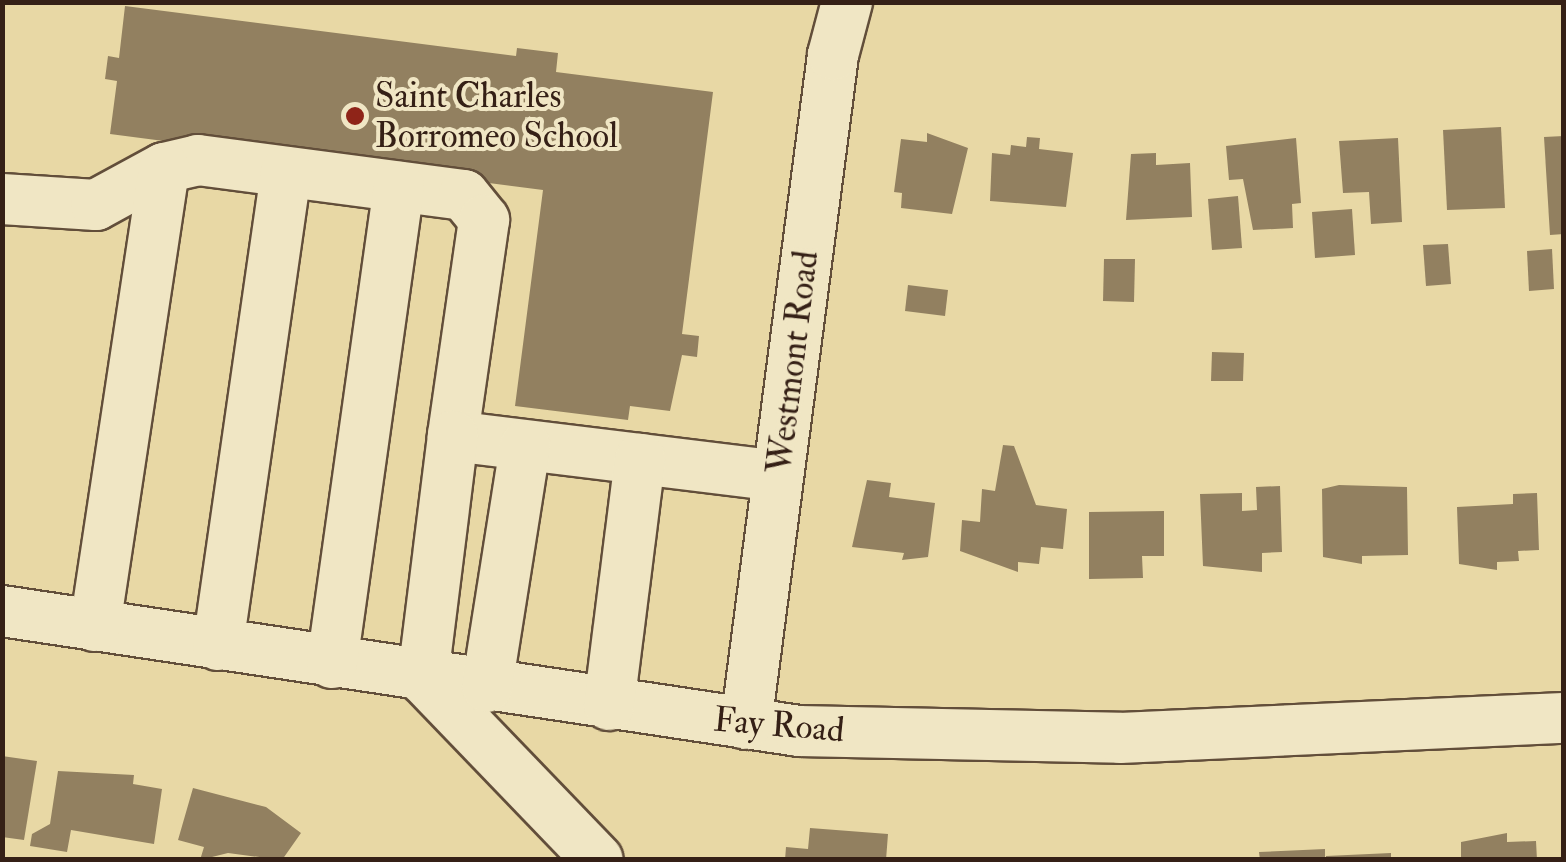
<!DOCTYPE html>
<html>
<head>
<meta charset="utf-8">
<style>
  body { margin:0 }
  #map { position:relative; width:1566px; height:862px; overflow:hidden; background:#e8d8a5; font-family:"IM FELL Double Pica",serif }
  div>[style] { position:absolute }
  .building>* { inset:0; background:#928060 }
  .roads { filter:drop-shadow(2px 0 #624e3a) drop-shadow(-2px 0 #624e3a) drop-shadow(0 2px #624e3a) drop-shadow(0 -2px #624e3a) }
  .minor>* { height:50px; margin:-25px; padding:0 25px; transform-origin:25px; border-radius:25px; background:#f0e6c4 }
  .dots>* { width:28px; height:28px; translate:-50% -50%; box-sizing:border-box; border:5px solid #f0e6c4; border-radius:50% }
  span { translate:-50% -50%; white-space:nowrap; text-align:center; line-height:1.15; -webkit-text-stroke:8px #f0e6c4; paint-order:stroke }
  .poi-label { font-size:35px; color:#352016 }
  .left { translate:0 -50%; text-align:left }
  .street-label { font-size:35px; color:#352016 }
  .frame { position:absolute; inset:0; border:5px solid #352016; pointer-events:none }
</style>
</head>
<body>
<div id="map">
  <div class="building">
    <i style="clip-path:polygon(125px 6px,516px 56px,517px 48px,558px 53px,556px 72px,713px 92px,682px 334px,699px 336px,697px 357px,682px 355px,670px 411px,630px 406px,628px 420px,515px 406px,543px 190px,110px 134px,117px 81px,105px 79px,108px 56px,119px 58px)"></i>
    <i style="clip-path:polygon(1501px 127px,1505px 208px,1447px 210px,1443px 130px)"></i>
    <i style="clip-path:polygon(927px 133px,968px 148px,952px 214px,901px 208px,902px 193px,894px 192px,901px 139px,927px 142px)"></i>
    <i style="clip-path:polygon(1564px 136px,1564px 234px,1550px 235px,1544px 137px)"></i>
    <i style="clip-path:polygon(1027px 137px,1040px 138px,1039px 149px,1073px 153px,1066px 207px,990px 201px,992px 153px,1010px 155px,1011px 145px,1026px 147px)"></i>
    <i style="clip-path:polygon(1296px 138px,1301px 203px,1292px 204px,1293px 228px,1253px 230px,1243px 179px,1229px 180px,1226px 146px)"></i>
    <i style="clip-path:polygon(1398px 138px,1402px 222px,1371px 224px,1369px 192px,1343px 193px,1339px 141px)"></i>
    <i style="clip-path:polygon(1156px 153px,1156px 165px,1190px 163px,1192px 217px,1126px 220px,1131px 154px)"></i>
    <i style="clip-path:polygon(1238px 196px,1242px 248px,1212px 250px,1208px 199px)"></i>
    <i style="clip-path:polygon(1352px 209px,1355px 255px,1315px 258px,1312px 212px)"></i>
    <i style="clip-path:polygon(1448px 244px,1451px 284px,1426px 286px,1423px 245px)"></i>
    <i style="clip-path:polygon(1552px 249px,1554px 289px,1529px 291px,1527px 251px)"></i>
    <i style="clip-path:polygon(1104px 259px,1135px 259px,1134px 302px,1103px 301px)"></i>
    <i style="clip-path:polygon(908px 285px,948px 290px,945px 316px,905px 311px)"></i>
    <i style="clip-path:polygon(1212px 352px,1244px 353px,1243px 381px,1211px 381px)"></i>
    <i style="clip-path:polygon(1003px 445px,1014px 446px,1036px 505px,1067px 509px,1063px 549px,1041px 547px,1039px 564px,1018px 562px,1018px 572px,960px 551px,962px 520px,980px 522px,982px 489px,995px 491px)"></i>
    <i style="clip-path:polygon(867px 480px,891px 483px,889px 497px,935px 503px,928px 557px,902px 560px,904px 553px,852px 547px)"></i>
    <i style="clip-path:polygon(1339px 485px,1407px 487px,1408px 555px,1362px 556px,1362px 564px,1323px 557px,1322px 489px)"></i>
    <i style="clip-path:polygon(1280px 486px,1282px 552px,1262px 553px,1262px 572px,1203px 566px,1200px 494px,1242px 493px,1242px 511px,1257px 510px,1256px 487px)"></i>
    <i style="clip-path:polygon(1537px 493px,1539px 550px,1518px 551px,1519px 561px,1497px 562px,1497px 570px,1459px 564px,1457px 507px,1513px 504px,1513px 494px)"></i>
    <i style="clip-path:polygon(1164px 511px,1164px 556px,1142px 556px,1143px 578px,1089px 579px,1089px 512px)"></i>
    <i style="clip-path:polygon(2px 756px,37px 761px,24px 840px,2px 837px)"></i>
    <i style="clip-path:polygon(58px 771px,134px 775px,133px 784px,162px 789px,154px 844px,71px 830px,67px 852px,30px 846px,32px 834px,50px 824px)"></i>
    <i style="clip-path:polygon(193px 788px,266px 807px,301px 833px,282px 860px,228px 853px,200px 860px,204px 847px,178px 840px)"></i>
    <i style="clip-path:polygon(810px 828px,888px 834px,886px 860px,785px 860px,786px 847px,808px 849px)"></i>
    <i style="clip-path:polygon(1507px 833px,1507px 842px,1536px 841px,1537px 860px,1461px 860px,1461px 842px)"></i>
    <i style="clip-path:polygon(1325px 849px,1325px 860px,1260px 860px,1259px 852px)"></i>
    <i style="clip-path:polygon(1391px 853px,1391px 860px,1326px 860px,1326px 856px)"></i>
  </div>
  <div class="roads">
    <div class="minor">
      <i style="left:2px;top:199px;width:94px;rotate:3.7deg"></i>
      <i style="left:96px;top:205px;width:77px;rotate:-28.6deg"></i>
      <i style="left:164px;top:168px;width:35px;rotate:-13deg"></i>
      <i style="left:198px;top:160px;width:268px;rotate:7.5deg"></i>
      <i style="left:464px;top:195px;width:32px;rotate:51deg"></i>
      <i style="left:484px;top:220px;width:218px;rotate:98.2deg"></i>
      <i style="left:453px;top:436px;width:327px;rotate:7deg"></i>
      <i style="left:453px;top:436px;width:244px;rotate:97.1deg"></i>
      <i style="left:423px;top:678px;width:252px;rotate:46.1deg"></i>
      <i style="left:2px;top:611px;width:806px;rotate:8.56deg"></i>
      <i style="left:799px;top:731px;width:321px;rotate:1.2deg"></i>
      <i style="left:1120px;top:738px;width:444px;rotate:-2.6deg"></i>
      <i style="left:95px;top:626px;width:463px;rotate:-81.4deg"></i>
      <i style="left:218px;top:645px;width:478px;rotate:-81.8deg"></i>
      <i style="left:332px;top:663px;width:481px;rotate:-82deg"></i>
      <i style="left:487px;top:687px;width:244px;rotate:-81deg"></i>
      <i style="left:609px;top:705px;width:248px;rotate:-82.8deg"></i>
      <i style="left:746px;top:724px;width:675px;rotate:-82.59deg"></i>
      <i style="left:833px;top:55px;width:55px;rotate:-75.2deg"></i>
    </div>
  </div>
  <div class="dots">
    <i style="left:355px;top:116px;background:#8f2418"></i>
  </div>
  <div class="poi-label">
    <span class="left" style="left:375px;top:116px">Saint Charles<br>Borromeo School</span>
  </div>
  <div class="street-label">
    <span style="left:793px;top:362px;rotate:-83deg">Westmont Road</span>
    <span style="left:779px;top:725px;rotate:5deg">Fay Road</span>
  </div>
  <div class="frame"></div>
</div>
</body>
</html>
